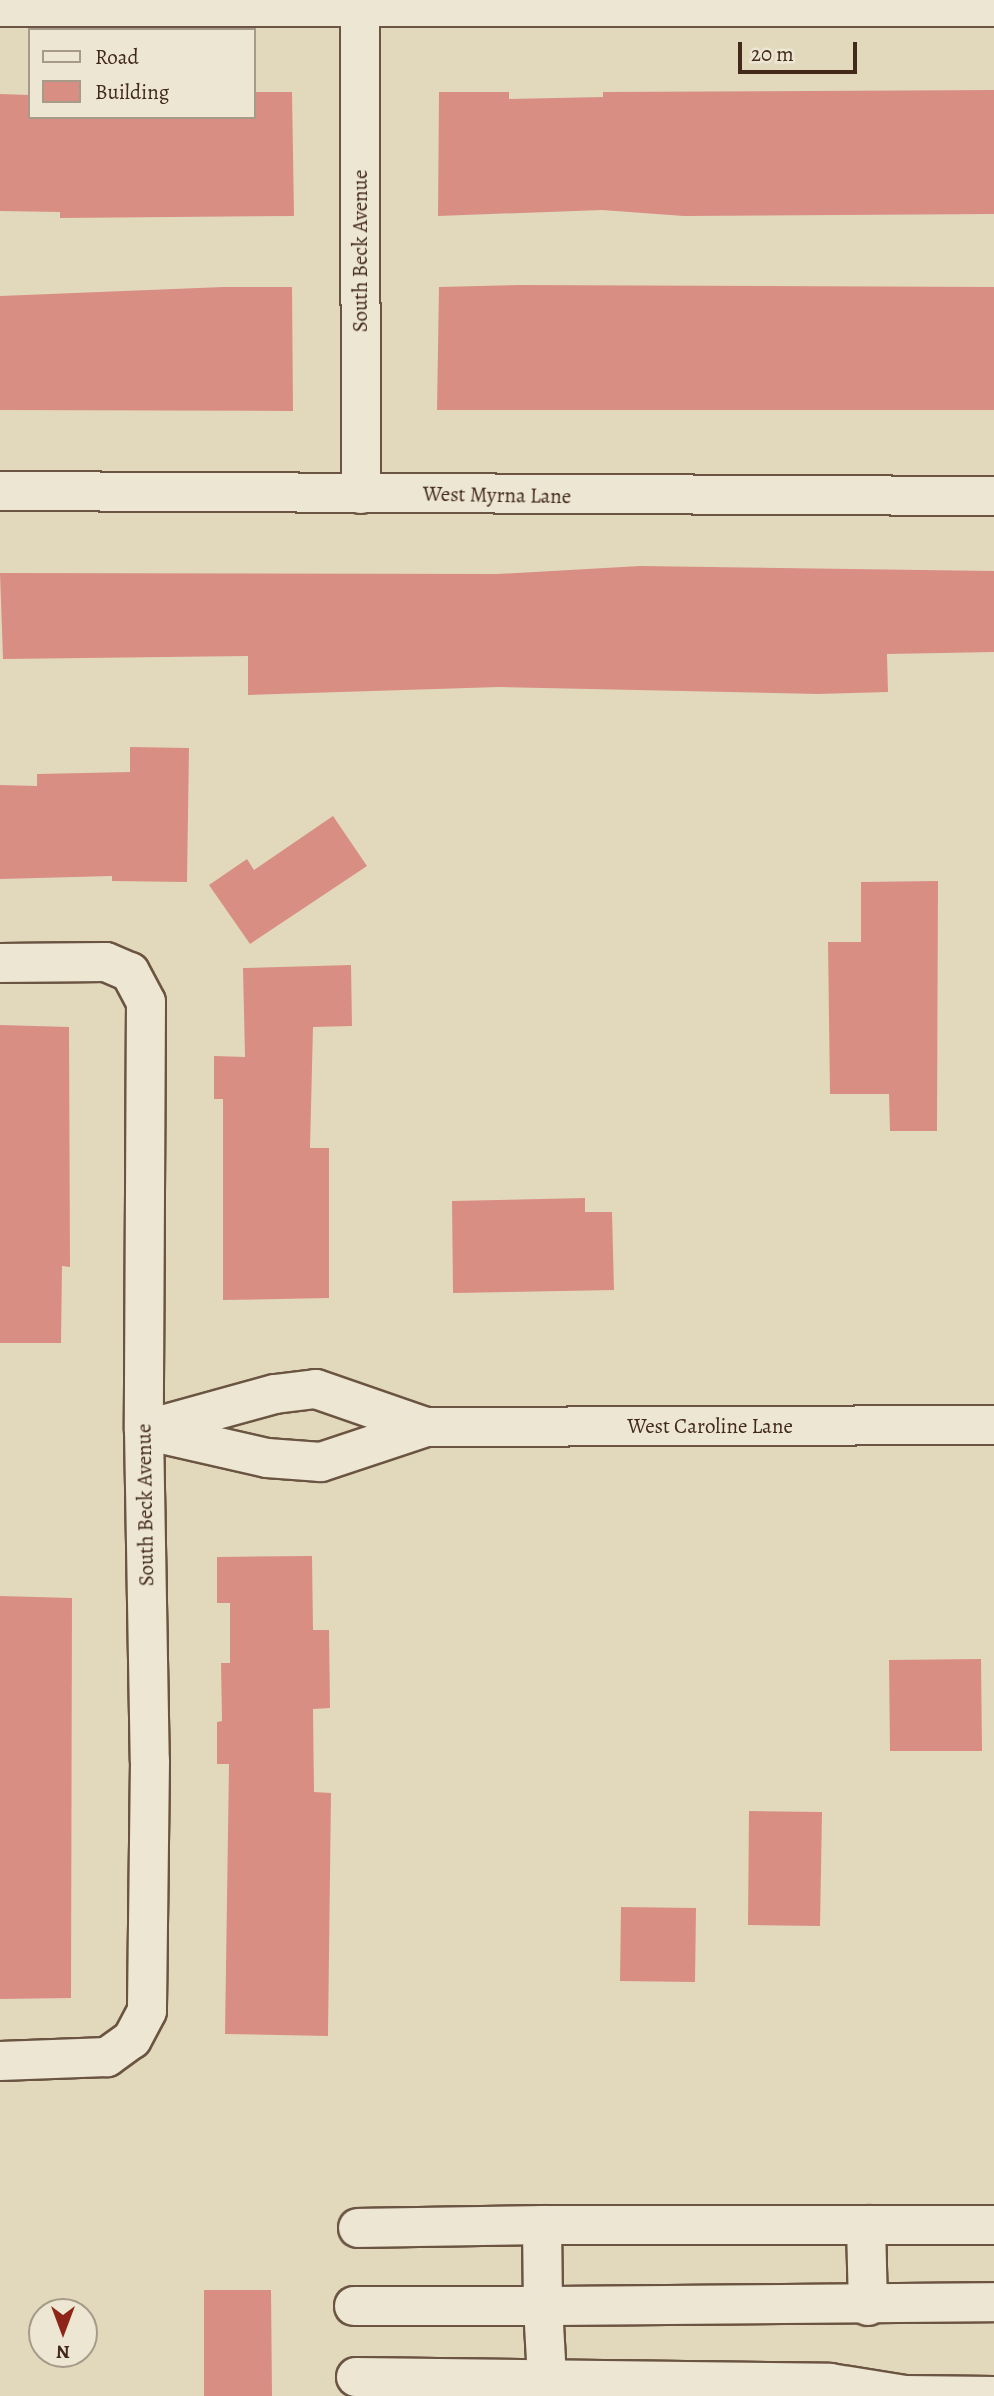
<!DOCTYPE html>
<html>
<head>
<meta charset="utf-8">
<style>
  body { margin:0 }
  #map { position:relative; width:994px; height:2396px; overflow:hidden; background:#e2d9bc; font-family:Alegreya,serif }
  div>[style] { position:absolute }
  .building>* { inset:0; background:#d98e84 }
  .roads { filter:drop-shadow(2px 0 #6b5542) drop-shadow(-2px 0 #6b5542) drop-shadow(0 2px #6b5542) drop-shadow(0 -2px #6b5542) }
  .minor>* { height:38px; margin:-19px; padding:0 19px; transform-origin:19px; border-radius:19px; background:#ece6d3 }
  span { translate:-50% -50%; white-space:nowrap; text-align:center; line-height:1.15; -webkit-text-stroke:7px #ece6d3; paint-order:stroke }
  .street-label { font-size:21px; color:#432919 }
  .legend { position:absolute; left:28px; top:28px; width:228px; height:91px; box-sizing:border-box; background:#ece6d3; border:2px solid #a89a89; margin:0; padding:9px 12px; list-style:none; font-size:21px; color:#432919 }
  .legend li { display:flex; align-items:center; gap:14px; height:35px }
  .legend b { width:35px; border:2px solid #a89a89 }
  .north { position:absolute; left:28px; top:2298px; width:70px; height:70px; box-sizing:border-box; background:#ece6d3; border:2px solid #a89a89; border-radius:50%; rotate:180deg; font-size:19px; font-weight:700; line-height:28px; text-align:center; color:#432919 }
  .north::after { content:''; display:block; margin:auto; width:24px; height:32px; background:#8f2418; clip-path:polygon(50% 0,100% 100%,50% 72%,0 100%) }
  .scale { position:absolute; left:738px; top:42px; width:119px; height:32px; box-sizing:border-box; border:4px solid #432919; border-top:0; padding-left:9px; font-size:21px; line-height:24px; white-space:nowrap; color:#432919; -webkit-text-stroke:5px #ece6d3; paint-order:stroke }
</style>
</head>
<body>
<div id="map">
  <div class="building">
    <i style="clip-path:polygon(994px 90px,994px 214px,684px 216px,602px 210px,438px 216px,439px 92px,509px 92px,509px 99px,603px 97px,603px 92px)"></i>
    <i style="clip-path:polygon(254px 92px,292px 92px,294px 216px,60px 218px,60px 212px,0 211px,0 94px,30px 95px,30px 117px,254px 117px)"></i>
    <i style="clip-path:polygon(520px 285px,994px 287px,994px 410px,437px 410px,439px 287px)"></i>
    <i style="clip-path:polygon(223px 287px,292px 287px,293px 411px,0 410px,0 296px)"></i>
    <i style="clip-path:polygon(640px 566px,994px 571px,994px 652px,887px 654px,888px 692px,818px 694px,499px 687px,248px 695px,248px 656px,3px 659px,0 573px,497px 574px)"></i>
    <i style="clip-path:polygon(130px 747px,189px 748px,187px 882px,112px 881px,112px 876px,0 879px,0 785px,37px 786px,37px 774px,130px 772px)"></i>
    <i style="clip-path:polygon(333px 816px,367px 866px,250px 944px,209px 885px,247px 859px,254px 870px)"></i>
    <i style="clip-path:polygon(938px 881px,937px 1131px,890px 1131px,889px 1094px,830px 1094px,828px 942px,861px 942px,861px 882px)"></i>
    <i style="clip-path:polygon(351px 965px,352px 1026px,313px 1027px,310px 1148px,329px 1148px,329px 1298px,223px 1300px,223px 1099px,214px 1099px,214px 1056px,245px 1057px,243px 968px)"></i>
    <i style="clip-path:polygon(0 1025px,69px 1027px,70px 1267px,62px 1266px,61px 1343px,0 1343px)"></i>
    <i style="clip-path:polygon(585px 1198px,585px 1212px,612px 1212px,614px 1290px,453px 1293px,452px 1201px)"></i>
    <i style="clip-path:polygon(312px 1556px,313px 1630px,329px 1630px,330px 1708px,313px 1709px,314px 1792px,331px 1793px,328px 2036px,225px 2034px,229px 1764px,217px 1764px,217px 1722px,222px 1721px,221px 1663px,230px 1663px,230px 1603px,217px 1603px,217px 1557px)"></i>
    <i style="clip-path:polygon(0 1596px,72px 1598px,71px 1998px,0 1999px)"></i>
    <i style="clip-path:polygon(981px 1659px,982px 1751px,890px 1751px,889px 1660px)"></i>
    <i style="clip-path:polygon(749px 1811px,822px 1812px,820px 1926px,748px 1925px)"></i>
    <i style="clip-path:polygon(621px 1907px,696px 1908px,695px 1982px,620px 1981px)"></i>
    <i style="clip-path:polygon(204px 2290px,271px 2290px,272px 2396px,204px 2396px)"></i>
  </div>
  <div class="roads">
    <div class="minor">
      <i style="left:0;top:7px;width:994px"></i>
      <i style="left:360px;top:8px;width:486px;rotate:89.9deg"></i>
      <i style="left:0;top:491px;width:994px;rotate:0.29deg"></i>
      <i style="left:0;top:963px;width:106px;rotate:-0.5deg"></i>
      <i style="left:106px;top:962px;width:26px;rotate:23deg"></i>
      <i style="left:130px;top:972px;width:34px;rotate:62deg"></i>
      <i style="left:146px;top:1002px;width:428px;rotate:90.3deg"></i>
      <i style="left:144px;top:1430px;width:331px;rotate:89deg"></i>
      <i style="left:150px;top:1761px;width:250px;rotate:90.7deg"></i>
      <i style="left:147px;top:2011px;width:32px;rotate:118deg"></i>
      <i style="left:132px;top:2039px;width:31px;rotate:144deg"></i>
      <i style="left:107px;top:2057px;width:107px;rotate:177.9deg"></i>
      <i style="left:144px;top:1430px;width:136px;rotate:-15.4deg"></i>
      <i style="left:275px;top:1394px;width:41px;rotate:-7deg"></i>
      <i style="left:316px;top:1389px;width:116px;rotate:19.1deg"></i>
      <i style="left:426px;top:1427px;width:568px;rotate:-0.2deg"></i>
      <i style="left:153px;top:1432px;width:117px;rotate:12.8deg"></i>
      <i style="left:267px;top:1458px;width:54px;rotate:4.2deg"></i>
      <i style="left:321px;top:1462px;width:111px;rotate:-18.4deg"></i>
      <i style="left:542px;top:2225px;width:452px"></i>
      <i style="left:866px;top:2225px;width:81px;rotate:88.6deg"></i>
      <i style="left:354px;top:2306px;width:189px"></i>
      <i style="left:543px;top:2306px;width:81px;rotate:-90.7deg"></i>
      <i style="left:542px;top:2225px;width:184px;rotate:179.1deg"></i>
      <i style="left:356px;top:2377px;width:474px;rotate:0.7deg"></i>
      <i style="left:830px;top:2383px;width:76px;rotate:9.1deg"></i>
      <i style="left:905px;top:2395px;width:89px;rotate:0.6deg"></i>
      <i style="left:548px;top:2396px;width:90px;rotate:-93.2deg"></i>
      <i style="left:543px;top:2306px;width:451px;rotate:-0.5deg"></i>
    </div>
  </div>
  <div class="street-label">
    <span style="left:360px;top:251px;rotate:-90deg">South Beck Avenue</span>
    <span style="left:497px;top:495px;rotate:1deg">West Myrna Lane</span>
    <span style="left:710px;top:1426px">West Caroline Lane</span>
    <span style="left:145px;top:1505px;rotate:-91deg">South Beck Avenue</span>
  </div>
  <ul class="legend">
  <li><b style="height:9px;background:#ece6d3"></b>Road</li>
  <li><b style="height:19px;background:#d98e84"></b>Building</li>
  </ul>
  <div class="north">N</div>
  <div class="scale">20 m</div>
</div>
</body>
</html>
